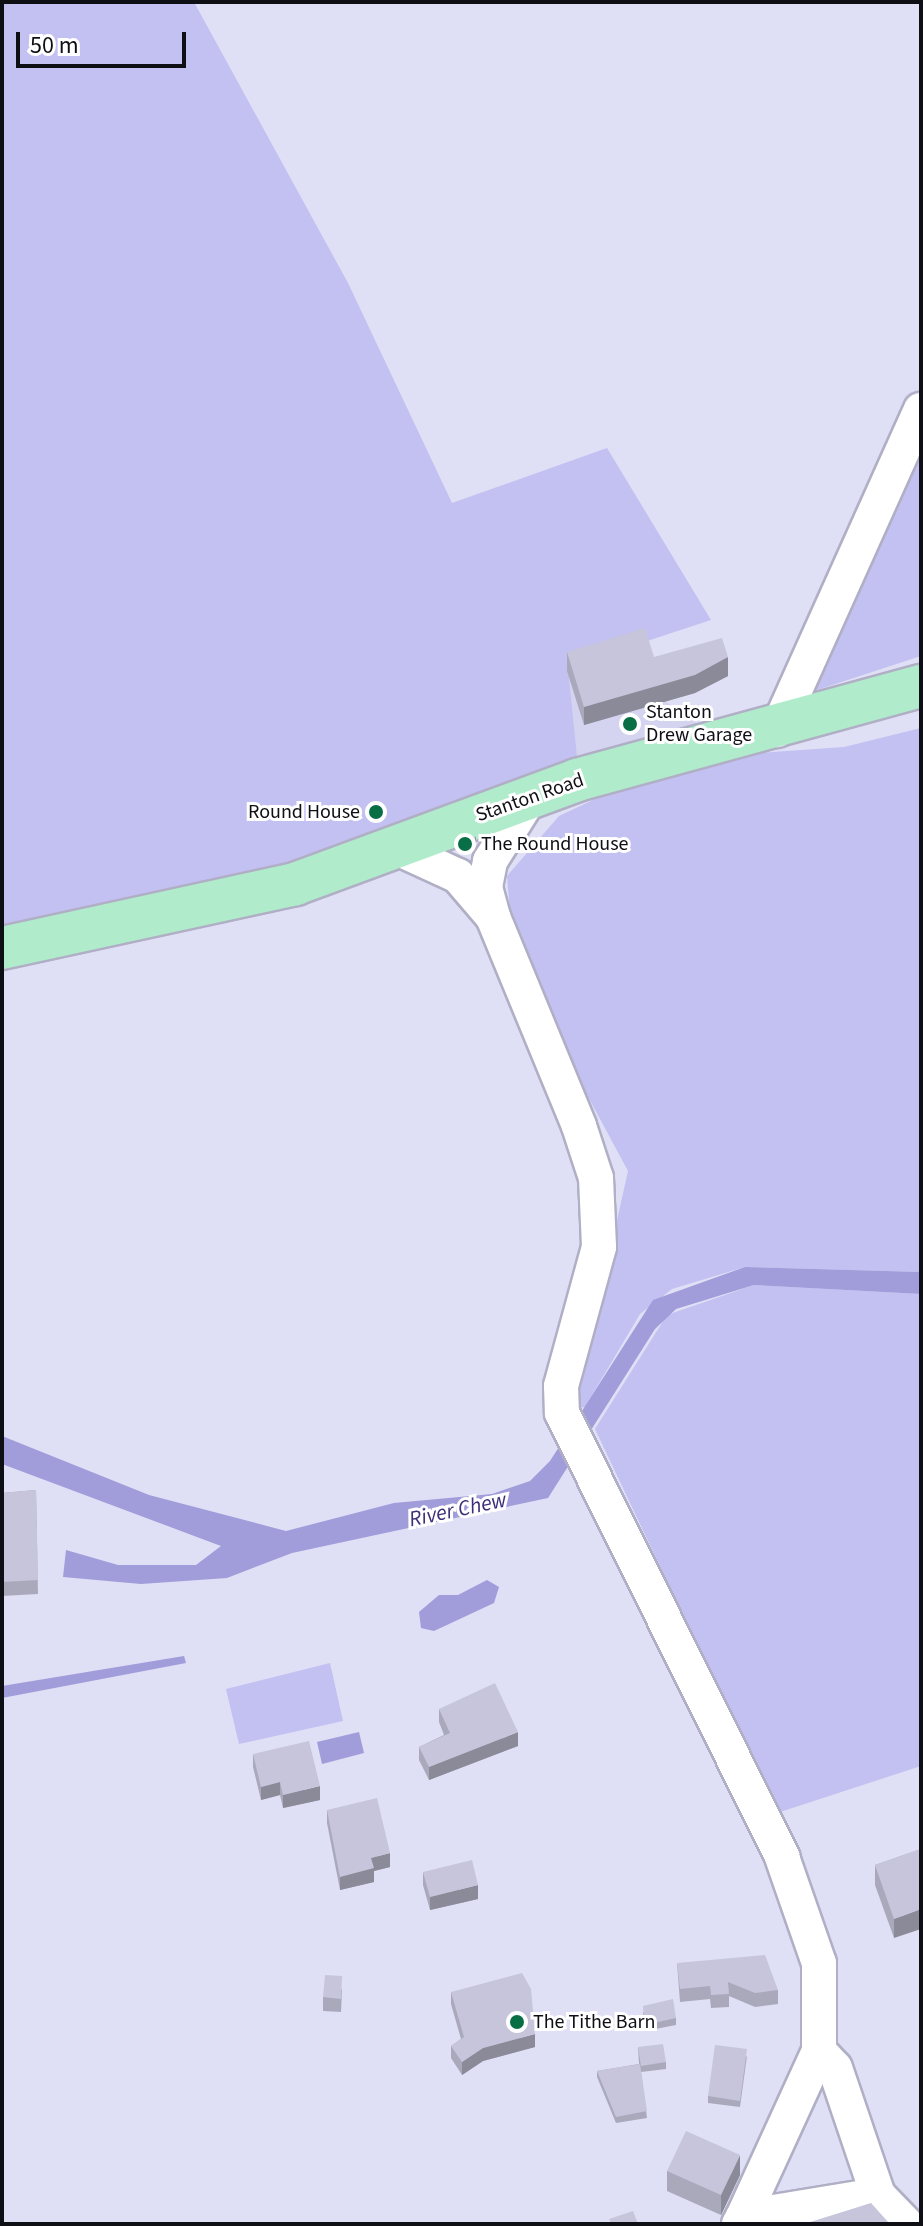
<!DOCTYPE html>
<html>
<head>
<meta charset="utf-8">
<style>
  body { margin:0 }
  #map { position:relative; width:923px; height:2226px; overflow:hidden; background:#dfdff5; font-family:"Source Sans 3",sans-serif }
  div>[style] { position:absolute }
  .built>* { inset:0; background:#d4d3f0 }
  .green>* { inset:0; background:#c3c0f2 }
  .water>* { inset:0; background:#a19cda }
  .roads { filter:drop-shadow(2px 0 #b0afc5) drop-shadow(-2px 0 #b0afc5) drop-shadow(0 2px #b0afc5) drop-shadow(0 -2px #b0afc5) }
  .minor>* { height:34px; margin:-17px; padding:0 17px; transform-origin:17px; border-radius:17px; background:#fff }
  .major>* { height:42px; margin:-21px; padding:0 21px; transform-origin:21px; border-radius:21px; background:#b0eccb }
  .wall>* { inset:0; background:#aaa9bc }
  .shaded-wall>* { inset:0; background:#8b8a99 }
  .building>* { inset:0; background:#c6c5db }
  .dots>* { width:22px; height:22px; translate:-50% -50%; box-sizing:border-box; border:4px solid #fff; border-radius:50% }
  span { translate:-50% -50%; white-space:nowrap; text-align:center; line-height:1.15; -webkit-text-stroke:6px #fff; paint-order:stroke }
  .poi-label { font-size:20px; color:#0e0e15 }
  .left { translate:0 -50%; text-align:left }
  .right { translate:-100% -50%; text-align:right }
  .street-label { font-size:20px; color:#0e0e15 }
  .water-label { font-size:22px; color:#3c2e77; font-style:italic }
  .frame { position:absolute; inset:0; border:4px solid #0e0e15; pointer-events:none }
  .scale { position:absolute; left:16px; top:32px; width:170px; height:36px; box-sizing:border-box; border:4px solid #0e0e15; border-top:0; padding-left:10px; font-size:24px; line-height:28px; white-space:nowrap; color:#0e0e15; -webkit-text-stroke:6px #fff; paint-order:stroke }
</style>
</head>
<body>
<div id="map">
  <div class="built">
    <i style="clip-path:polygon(647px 641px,664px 700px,710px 733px,578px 766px,568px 667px)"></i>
  </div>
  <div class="green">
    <i style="clip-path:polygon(2px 2px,194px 2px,348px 283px,452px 503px,607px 448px,711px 620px,568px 667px,578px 766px,360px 847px,2px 932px)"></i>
    <i style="clip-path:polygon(921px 447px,921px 656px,817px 690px,814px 682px)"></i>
    <i style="clip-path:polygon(921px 728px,921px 1272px,745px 1267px,672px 1289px,640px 1314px,585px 1407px,575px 1409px,628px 1171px,578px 1078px,510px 913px,507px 876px,559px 816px,610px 792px,717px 756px,844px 747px)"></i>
    <i style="clip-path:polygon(754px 1285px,921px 1294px,921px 1766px,777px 1813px,595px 1429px,667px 1315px)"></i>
    <i style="clip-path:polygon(330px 1663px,343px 1721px,239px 1744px,226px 1689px)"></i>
  </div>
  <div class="water">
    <i style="clip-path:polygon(745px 1267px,921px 1272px,921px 1294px,754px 1285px,676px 1309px,655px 1329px,548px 1498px,292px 1553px,227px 1578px,141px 1584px,63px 1577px,66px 1550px,118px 1565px,196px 1565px,221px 1546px,2px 1464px,2px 1436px,149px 1495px,286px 1531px,394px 1503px,492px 1494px,530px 1481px,550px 1461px,653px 1300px)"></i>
    <i style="clip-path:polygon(487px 1580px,499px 1587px,494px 1603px,434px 1631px,421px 1628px,419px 1612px,439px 1595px,458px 1595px)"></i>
    <i style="clip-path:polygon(184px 1656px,186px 1663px,2px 1698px,2px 1686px)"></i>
    <i style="clip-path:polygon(359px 1732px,364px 1753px,322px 1764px,317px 1742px)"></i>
  </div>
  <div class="roads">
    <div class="minor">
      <i style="left:777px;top:730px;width:351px;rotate:-65.8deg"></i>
      <i style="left:395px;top:847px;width:69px;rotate:24.7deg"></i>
      <i style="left:458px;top:876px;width:54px;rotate:49.5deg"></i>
      <i style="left:493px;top:917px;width:226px;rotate:67.6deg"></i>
      <i style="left:579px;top:1126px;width:55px;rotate:71.9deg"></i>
      <i style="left:596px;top:1178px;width:69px;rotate:87.5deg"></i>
      <i style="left:599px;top:1247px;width:144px;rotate:105.3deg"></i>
      <i style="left:561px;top:1386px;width:27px;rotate:88deg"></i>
      <i style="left:562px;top:1413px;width:496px;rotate:63.6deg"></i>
      <i style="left:782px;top:1857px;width:112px;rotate:70.8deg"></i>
      <i style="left:819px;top:1963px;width:88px;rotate:90deg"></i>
      <i style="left:819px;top:2051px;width:23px;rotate:47deg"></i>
      <i style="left:835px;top:2068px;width:134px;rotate:71.3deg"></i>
      <i style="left:878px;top:2195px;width:40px;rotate:46deg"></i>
      <i style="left:493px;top:917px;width:31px;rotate:-105deg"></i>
      <i style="left:485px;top:887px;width:26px;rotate:-79deg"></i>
      <i style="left:490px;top:861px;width:77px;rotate:-57.8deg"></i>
      <i style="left:743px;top:2217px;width:183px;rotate:-65.4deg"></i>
      <i style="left:739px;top:2224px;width:8px;rotate:-60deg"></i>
      <i style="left:743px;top:2217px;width:137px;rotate:-9.3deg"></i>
    </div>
    <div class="major">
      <i style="left:2px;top:948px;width:300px;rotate:-12.3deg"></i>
      <i style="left:295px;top:884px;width:301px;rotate:-20.2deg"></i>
      <i style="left:577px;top:780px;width:357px;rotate:-15.3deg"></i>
    </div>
  </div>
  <div class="wall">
    <i style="clip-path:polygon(567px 652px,654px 657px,728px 676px,695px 693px,584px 725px,567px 671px)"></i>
    <i style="clip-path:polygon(456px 843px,476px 843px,471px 852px,456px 850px)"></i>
    <i style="clip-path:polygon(36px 1490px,38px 1594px,2px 1596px,2px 1493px)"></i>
    <i style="clip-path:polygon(439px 1709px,518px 1746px,429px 1780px,419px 1760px,419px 1747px,444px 1735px,439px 1722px)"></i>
    <i style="clip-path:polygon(253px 1754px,320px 1800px,283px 1808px,280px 1795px,261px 1800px,253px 1767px)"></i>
    <i style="clip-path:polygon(327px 1810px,390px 1867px,374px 1871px,374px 1882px,340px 1890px,327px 1823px)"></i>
    <i style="clip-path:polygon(921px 1849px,894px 1938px,875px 1885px,875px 1865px)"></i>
    <i style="clip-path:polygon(423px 1872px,478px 1899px,430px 1910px,423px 1885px)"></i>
    <i style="clip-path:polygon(677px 1963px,778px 1990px,778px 2004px,755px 2007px,729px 1996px,729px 2007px,711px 2008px,710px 1999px,680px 2002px)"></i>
    <i style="clip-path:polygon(342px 1989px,341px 2012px,323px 2011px,323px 1997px)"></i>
    <i style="clip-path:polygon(451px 1992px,535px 2047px,483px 2061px,462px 2075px,451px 2058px,451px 2046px,461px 2039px,451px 2004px)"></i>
    <i style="clip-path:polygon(643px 2012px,676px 2018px,676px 2025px,645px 2031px)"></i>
    <i style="clip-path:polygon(638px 2047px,666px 2062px,666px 2069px,641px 2072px,647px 2118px,616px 2123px,597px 2077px,597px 2071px,639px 2064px)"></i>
    <i style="clip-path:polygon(747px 2056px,740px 2107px,708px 2103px,708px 2096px)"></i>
    <i style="clip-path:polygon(667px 2171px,740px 2175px,721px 2215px,667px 2191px)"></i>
  </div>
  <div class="shaded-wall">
    <i style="clip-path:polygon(728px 657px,728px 676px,695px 693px,584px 725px,584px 707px)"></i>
    <i style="clip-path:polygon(476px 836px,476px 843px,471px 852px,471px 846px)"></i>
    <i style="clip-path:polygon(518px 1732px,518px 1746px,429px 1780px,429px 1767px)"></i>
    <i style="clip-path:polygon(280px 1782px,280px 1795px,261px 1800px,261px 1787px)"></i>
    <i style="clip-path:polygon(320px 1786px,320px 1800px,283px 1808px,283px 1795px)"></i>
    <i style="clip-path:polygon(390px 1853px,390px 1867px,374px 1871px,374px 1882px,340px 1890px,340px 1877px,371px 1858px)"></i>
    <i style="clip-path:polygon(478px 1885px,478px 1899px,430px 1910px,430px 1897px)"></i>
    <i style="clip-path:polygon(921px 1909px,921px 1929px,894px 1938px,894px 1919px)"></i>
    <i style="clip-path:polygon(535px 2034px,535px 2047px,483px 2061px,462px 2075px,462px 2062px,483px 2048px)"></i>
    <i style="clip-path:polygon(740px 2155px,740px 2175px,721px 2215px,721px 2195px)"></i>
  </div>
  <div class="building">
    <i style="clip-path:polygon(645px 628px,654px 657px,722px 638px,728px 657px,695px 675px,584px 707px,567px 652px)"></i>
    <i style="clip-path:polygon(476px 836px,471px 846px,456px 843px)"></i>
    <i style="clip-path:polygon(36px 1490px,38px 1580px,2px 1582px,2px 1493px)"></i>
    <i style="clip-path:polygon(495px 1683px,518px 1732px,429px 1767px,419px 1747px,450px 1733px,439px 1709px)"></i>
    <i style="clip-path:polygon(309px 1741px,320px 1786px,283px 1795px,280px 1782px,261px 1787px,253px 1754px)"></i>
    <i style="clip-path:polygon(377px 1798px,390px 1853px,371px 1858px,374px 1868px,340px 1877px,327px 1810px)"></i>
    <i style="clip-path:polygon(921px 1849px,921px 1909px,894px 1919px,875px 1865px)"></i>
    <i style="clip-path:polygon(472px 1860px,478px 1885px,430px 1897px,423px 1872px)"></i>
    <i style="clip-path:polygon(765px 1955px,778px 1990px,755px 1993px,728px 1982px,729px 1994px,711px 1995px,710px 1986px,680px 1989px,677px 1963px)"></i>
    <i style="clip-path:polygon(522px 1973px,531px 1989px,535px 2034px,483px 2048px,462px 2062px,451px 2046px,464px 2037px,451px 1992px)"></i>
    <i style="clip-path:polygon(325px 1975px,342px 1976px,341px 1999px,323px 1997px)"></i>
    <i style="clip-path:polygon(673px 1999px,676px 2018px,645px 2025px,643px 2006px)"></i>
    <i style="clip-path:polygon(663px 2044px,666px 2062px,641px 2066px,638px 2047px)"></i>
    <i style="clip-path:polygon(715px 2045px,747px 2049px,740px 2101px,708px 2096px)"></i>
    <i style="clip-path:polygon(640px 2064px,647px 2111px,616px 2117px,597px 2071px)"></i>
    <i style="clip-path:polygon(686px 2131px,740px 2155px,721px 2195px,667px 2171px)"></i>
    <i style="clip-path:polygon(871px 2203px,889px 2223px,884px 2224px,804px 2224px)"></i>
    <i style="clip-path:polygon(633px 2211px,638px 2224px,611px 2224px,609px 2219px)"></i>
  </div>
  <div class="dots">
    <i style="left:630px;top:724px;background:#076e45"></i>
    <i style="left:376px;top:812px;background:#076e45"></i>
    <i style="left:465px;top:844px;background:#076e45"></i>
    <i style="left:517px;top:2022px;background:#076e45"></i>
  </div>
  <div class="poi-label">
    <span class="left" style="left:646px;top:724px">Stanton<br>Drew Garage</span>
    <span class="right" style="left:360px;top:812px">Round House</span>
    <span class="left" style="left:481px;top:844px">The Round House</span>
    <span class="left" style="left:533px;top:2022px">The Tithe Barn</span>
  </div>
  <div class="street-label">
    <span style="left:530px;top:798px;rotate:-19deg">Stanton Road</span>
  </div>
  <div class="water-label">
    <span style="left:458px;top:1510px;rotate:-12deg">River Chew</span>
  </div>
  <div class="frame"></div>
  <div class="scale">50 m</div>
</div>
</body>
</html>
